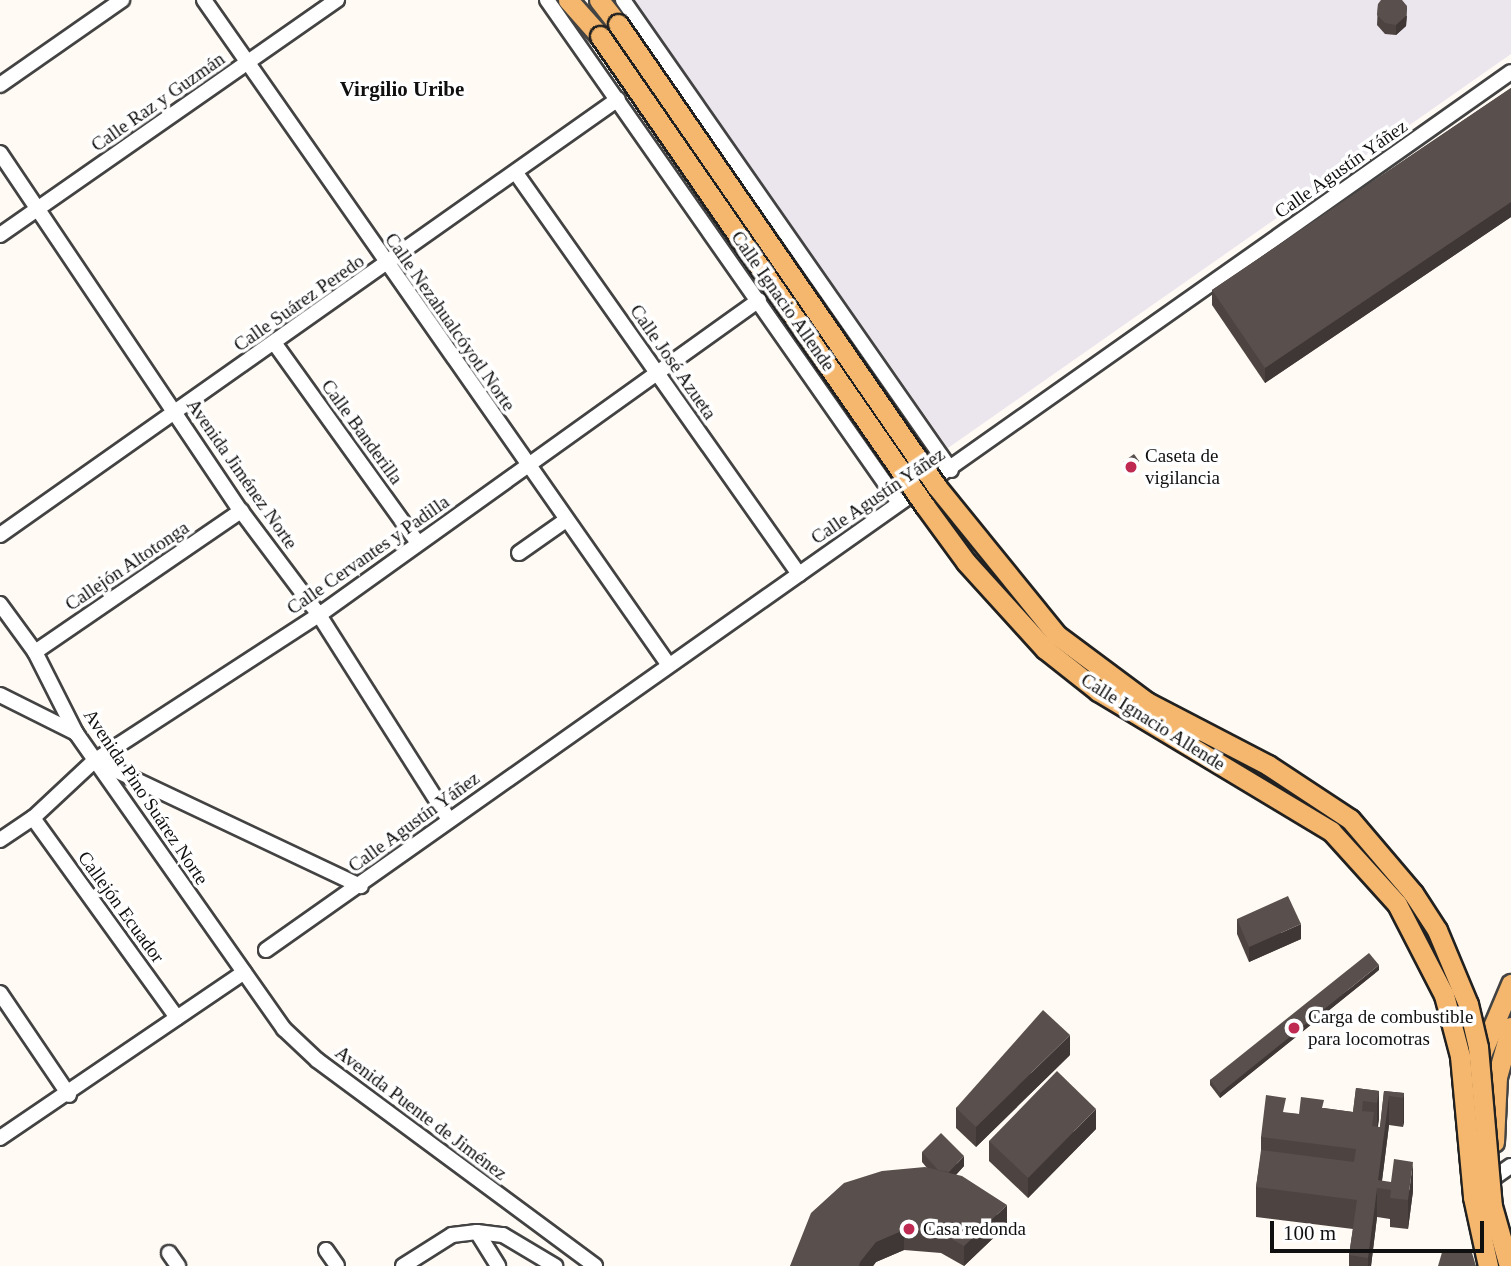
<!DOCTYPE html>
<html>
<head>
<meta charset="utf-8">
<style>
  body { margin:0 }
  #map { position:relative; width:1511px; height:1266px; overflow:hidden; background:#fffaf3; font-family:Georgia,serif }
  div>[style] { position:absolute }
  .industrial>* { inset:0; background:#ebe5ee }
  .roads { filter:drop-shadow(2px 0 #434343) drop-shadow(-2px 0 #434343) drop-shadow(0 2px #434343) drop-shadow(0 -2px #434343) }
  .minor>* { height:14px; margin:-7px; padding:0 7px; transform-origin:7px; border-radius:7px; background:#fff }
  .major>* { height:19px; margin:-9.5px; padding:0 9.5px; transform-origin:9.5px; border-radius:9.5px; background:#f5b76d }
  .bridges { filter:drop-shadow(2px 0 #212121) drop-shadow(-2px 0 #212121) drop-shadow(0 2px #212121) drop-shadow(0 -2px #212121) }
  .major-bridge>* { height:19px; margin:-9.5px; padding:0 9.5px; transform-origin:9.5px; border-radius:9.5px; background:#f5b76d }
  .wall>* { inset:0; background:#4d4441 }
  .shaded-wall>* { inset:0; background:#3e3735 }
  .building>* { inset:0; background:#594f4c }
  .dots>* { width:19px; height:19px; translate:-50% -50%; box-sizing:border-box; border:4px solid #fff; border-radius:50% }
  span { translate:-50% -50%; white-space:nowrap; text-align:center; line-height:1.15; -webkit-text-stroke:7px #fff; paint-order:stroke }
  .street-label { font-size:19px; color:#101010 }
  .poi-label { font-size:19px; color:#101010 }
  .left { translate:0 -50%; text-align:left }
  .neighbourhood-label { font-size:21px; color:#101010; font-weight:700 }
  .scale { position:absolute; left:1270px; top:1221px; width:214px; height:32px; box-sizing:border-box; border:4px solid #101010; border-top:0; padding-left:9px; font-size:21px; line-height:24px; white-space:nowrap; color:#101010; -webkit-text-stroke:5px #fff; paint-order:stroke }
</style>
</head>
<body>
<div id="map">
  <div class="industrial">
    <i style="clip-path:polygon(634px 0,1511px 0,1511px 54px,948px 448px)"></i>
  </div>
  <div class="roads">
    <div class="minor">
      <i style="left:204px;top:0;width:810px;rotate:55.05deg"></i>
      <i style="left:547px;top:0;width:614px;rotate:55.02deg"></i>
      <i style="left:623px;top:0;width:573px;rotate:55.09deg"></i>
      <i style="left:0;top:85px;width:149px;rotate:-34.9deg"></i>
      <i style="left:0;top:153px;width:432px;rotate:56.1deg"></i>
      <i style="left:241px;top:511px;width:130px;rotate:53.1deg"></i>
      <i style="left:319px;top:615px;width:243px;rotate:57.6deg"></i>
      <i style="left:516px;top:173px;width:491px;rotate:54.8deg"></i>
      <i style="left:0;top:235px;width:411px;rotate:-34.9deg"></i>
      <i style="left:275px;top:344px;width:245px;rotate:54.3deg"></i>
      <i style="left:0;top:535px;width:756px;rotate:-35.2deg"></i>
      <i style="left:519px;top:553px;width:57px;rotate:-35.1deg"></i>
      <i style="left:0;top:604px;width:59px;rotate:53.9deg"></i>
      <i style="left:35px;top:652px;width:91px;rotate:63.2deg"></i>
      <i style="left:76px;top:733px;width:362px;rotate:54.9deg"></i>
      <i style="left:284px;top:1029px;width:45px;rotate:43.2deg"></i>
      <i style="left:317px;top:1060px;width:346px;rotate:36.5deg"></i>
      <i style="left:35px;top:652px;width:250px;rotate:-34.4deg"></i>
      <i style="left:0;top:695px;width:85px;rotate:26.6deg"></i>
      <i style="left:96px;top:761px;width:293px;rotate:25.3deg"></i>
      <i style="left:33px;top:818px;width:246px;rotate:54.2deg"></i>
      <i style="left:0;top:840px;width:40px;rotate:-34deg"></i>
      <i style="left:33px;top:818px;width:83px;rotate:-43.1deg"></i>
      <i style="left:94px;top:761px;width:268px;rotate:-33deg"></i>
      <i style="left:319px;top:615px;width:541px;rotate:-35.6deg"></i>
      <i style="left:266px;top:950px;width:1523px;rotate:-35.19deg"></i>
      <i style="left:0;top:993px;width:123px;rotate:55.9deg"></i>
      <i style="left:0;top:1138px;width:295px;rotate:-34.2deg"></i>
      <i style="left:1495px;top:1177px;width:19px;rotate:-35deg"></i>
      <i style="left:477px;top:1232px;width:40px;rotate:58deg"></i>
      <i style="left:326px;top:1250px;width:19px;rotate:55deg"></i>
      <i style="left:169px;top:1253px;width:16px;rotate:55deg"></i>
      <i style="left:403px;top:1266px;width:58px;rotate:-32.3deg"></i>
      <i style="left:452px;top:1235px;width:25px;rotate:-7deg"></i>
      <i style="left:477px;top:1232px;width:26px;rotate:7deg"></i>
      <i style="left:503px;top:1235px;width:61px;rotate:30.8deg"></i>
    </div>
    <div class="major">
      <i style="left:568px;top:0;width:48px;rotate:48.4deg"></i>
      <i style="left:599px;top:0;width:31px;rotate:52deg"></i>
      <i style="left:1478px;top:1062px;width:85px;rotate:-67.1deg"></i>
      <i style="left:1494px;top:1142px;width:65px;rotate:-87.4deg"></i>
      <i style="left:1497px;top:1077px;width:52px;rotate:-74.4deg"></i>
    </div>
  </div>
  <div class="bridges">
    <div class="major-bridge">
      <i style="left:618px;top:24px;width:562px;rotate:55.43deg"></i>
      <i style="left:937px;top:487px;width:191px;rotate:51deg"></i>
      <i style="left:1057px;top:635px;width:112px;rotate:36.7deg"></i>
      <i style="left:1147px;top:702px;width:136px;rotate:27.5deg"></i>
      <i style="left:1268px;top:765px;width:98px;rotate:33.4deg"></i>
      <i style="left:1350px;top:819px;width:97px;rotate:49.6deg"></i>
      <i style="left:1413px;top:893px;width:44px;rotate:57deg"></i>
      <i style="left:1437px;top:930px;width:80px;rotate:67.3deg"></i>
      <i style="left:1468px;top:1004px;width:44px;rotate:76.9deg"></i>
      <i style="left:1478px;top:1047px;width:160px;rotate:85deg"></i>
      <i style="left:1492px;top:1206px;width:62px;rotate:74.2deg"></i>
      <i style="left:600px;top:36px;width:571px;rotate:55.34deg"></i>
      <i style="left:925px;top:506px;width:69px;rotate:53.8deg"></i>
      <i style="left:966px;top:562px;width:118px;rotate:47.8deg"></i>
      <i style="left:1045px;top:649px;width:68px;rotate:38.4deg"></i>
      <i style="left:1098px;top:691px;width:272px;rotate:31deg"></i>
      <i style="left:1331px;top:831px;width:98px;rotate:47.9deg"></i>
      <i style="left:1397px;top:904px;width:102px;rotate:62.7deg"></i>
      <i style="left:1444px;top:995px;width:63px;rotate:75.3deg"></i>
      <i style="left:1460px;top:1056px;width:142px;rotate:84.7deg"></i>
      <i style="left:1473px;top:1197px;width:71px;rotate:77.7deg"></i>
    </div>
  </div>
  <div class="wall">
    <i style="clip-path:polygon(1378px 4px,1407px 16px,1406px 26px,1396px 35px,1385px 34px,1377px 25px)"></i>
    <i style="clip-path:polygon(1511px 88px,1511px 217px,1265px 383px,1212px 305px,1212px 290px)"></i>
    <i style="clip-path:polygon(1123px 462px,1139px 466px,1127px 474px,1123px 467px)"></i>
    <i style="clip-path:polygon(1237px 919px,1301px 939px,1249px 962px,1237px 934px)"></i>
    <i style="clip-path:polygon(1379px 970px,1220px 1098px,1210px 1085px,1210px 1080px)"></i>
    <i style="clip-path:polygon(1070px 1055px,976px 1147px,956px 1128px,956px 1108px)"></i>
    <i style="clip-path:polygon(1356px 1088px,1379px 1091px,1378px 1127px,1380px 1127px,1384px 1091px,1404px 1093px,1403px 1127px,1389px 1125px,1382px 1181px,1413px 1191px,1408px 1229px,1390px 1227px,1390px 1219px,1377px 1217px,1371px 1266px,1349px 1266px,1349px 1255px,1353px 1229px,1256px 1217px,1256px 1187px,1261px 1155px,1261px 1137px,1286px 1113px,1299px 1114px,1324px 1108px,1353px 1112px)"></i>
    <i style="clip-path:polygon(1096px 1129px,1028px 1198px,989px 1161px,989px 1141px)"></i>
    <i style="clip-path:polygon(922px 1152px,964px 1166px,956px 1175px,1007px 1225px,964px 1266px,941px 1253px,904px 1250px,876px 1262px,873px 1266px,790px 1266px,927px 1168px,922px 1162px)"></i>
  </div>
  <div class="shaded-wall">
    <i style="clip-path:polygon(1407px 6px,1406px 26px,1396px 35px,1396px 25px)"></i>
    <i style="clip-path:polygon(1511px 202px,1511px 217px,1265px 383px,1265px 368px)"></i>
    <i style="clip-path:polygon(1139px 461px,1139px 466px,1127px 474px,1127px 469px)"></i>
    <i style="clip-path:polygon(1301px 924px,1301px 939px,1249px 962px,1249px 947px)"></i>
    <i style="clip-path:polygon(1379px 965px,1379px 970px,1220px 1098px,1220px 1093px)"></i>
    <i style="clip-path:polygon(1070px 1035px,1070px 1055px,976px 1147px,976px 1127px)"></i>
    <i style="clip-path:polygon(1379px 1091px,1379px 1120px,1377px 1132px,1377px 1103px)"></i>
    <i style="clip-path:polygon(1404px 1093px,1404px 1123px,1403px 1127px,1403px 1098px)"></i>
    <i style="clip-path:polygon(1389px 1096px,1389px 1125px,1381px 1188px,1378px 1180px)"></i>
    <i style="clip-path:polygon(1096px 1109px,1096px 1129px,1028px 1198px,1028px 1178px)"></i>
    <i style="clip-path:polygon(964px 1156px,964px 1166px,949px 1182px,949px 1172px)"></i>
    <i style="clip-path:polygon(1413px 1162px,1413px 1191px,1408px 1229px,1408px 1200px)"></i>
    <i style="clip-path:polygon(1377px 1188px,1377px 1217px,1371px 1266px,1368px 1266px,1368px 1258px)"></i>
    <i style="clip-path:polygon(1007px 1205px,1007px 1225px,964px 1266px,964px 1246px)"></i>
    <i style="clip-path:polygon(904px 1230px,904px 1250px,876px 1262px,873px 1266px,859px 1266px,860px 1262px,876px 1242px)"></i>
  </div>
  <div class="building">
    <i style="clip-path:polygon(1381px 0,1402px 0,1407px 6px,1406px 16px,1396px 25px,1385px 23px,1377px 15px,1378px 4px)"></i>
    <i style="clip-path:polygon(1511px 88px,1511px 202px,1265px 368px,1212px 290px)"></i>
    <i style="clip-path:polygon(1134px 454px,1139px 461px,1127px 469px,1123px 462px)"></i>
    <i style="clip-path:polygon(1288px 896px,1301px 924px,1249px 947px,1237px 919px)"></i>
    <i style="clip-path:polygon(1369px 953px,1379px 965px,1220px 1093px,1210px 1080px)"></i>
    <i style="clip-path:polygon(1043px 1010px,1070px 1035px,976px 1127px,956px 1108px)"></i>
    <i style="clip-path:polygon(1057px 1071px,1096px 1109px,1028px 1178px,989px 1141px)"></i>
    <i style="clip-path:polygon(1356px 1088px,1379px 1091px,1377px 1103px,1363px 1101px,1362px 1111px,1374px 1112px,1372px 1126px,1380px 1127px,1384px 1091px,1404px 1093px,1403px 1098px,1389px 1096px,1378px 1180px,1391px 1182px,1394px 1159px,1413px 1162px,1408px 1200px,1390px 1198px,1391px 1190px,1377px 1188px,1368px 1258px,1349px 1255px,1357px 1200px,1256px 1187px,1261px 1150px,1354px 1162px,1356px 1149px,1261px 1137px,1266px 1095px,1286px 1098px,1283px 1112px,1299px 1114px,1301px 1097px,1324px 1100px,1322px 1108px,1353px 1112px)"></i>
    <i style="clip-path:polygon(941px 1133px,964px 1156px,949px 1172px,938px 1170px,922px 1152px)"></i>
    <i style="clip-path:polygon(925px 1167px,962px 1176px,1007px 1205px,964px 1246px,941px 1233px,904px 1230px,876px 1242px,860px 1262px,859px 1266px,790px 1266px,811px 1213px,844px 1183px,882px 1171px)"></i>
    <i style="clip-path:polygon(1443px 1249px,1472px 1253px,1476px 1266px,1438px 1266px)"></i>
  </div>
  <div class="dots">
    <i style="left:1131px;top:467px;background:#be2a51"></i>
    <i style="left:1294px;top:1028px;background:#be2a51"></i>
    <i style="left:909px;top:1229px;background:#be2a51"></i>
  </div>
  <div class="street-label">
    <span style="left:158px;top:102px;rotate:-35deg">Calle Raz y Guzmán</span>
    <span style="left:1341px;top:169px;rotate:-35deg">Calle Agustín Yáñez</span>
    <span style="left:783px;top:301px;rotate:55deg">Calle Ignacio Allende</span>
    <span style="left:299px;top:303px;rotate:-35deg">Calle Suárez Peredo</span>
    <span style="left:450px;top:322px;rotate:55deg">Calle Nezahualcóyotl Norte</span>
    <span style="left:673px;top:362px;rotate:55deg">Calle José Azueta</span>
    <span style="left:362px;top:432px;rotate:54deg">Calle Banderilla</span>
    <span style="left:242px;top:474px;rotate:55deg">Avenida Jiménez Norte</span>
    <span style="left:878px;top:496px;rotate:-34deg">Calle Agustín Yáñez</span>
    <span style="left:368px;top:555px;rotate:-35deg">Calle Cervantes y Padilla</span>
    <span style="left:127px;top:566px;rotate:-34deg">Callejón Altotonga</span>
    <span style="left:1153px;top:722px;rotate:32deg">Calle Ignacio Allende</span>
    <span style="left:146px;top:797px;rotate:56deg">Avenida Pino Suárez Norte</span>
    <span style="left:414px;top:822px;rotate:-36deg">Calle Agustín Yáñez</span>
    <span style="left:121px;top:907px;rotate:54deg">Callejón Ecuador</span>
    <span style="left:421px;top:1113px;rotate:37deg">Avenida Puente de Jiménez</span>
  </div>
  <div class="poi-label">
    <span class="left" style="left:1145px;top:467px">Caseta de<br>vigilancia</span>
    <span class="left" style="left:1308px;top:1028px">Carga de combustible<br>para locomotras</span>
    <span class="left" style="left:923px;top:1229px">Casa redonda</span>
  </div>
  <div class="neighbourhood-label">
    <span style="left:402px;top:89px">Virgilio Uribe</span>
  </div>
  <div class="scale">100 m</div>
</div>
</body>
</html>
